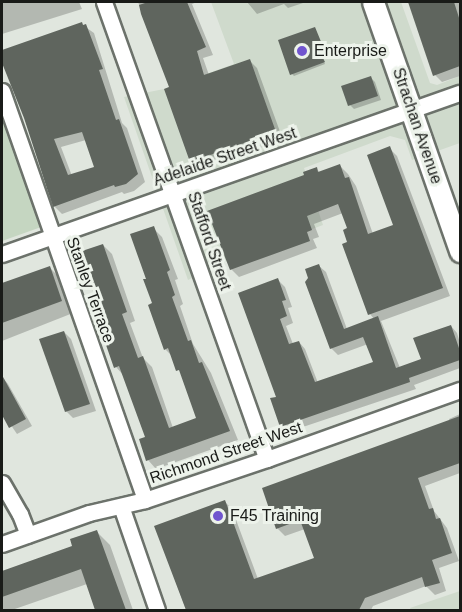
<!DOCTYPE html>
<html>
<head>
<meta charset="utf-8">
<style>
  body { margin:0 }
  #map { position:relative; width:462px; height:612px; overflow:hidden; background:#e0e6de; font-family:Arial,sans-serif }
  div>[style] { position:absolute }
  .built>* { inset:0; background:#cfdacc }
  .green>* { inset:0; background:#c5d6c1 }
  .shadow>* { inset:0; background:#0003 }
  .building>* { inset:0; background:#5f655e }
  .roads { filter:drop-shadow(2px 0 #6c726b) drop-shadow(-2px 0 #6c726b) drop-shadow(0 2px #6c726b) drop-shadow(0 -2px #6c726b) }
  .street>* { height:15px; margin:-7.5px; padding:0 7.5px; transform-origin:7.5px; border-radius:7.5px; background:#fff }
  .secondary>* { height:21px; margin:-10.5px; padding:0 10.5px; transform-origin:10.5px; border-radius:10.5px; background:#fff }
  .dots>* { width:16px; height:16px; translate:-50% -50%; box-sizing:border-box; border:3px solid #edf3eb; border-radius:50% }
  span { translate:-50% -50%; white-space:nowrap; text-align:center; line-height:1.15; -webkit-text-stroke:6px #edf3eb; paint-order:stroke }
  .poi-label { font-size:16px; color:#191b18 }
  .left { translate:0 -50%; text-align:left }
  .street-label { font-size:16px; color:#191b18 }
  .frame { position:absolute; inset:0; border:3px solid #191b18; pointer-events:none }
</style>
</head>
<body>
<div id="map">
  <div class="built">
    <i style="clip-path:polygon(211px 2px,401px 2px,430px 83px,437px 85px,460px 76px,460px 143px,412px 160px,405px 140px,390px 136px,304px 168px,323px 225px,225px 262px,188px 280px,124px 97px,164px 89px,234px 64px)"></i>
    <i style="clip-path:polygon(460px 591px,460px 610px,411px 610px,410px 608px)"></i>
  </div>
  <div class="green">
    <i style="clip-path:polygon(2px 110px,44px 226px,2px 241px)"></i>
  </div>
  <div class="shadow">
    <i style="clip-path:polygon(2px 2px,79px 2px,82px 9px,2px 34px)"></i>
    <i style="clip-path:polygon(138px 2px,197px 2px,192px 4px,213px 55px,203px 58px,209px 75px,250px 61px,257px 68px,283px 140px,199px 169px,192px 161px,166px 90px,171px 88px)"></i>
    <i style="clip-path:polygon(247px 2px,306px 2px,288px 8px,284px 4px,257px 14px)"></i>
    <i style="clip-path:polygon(409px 2px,460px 2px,460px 76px,442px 82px,435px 75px)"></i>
    <i style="clip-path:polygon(evenodd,81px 24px,94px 33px,122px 123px,127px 128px,145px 182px,134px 191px,124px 194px,122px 192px,62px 214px,54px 206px,25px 118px,2px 60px,2px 52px,81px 24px,86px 140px,96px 168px,72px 176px,61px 147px,86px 140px)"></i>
    <i style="clip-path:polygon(315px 29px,325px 52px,321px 54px,325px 64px,294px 76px,292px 74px)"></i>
    <i style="clip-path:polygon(371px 78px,375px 82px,381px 100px,354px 109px,350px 105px)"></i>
    <i style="clip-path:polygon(389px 148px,397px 156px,450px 296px,381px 321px,400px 368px,423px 360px,451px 326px,457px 333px,460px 343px,460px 368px,414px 385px,416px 389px,288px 432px,282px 426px,277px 397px,278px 280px,285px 287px,292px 307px,288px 308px,293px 323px,286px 326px,293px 344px,299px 342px,305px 349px,318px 383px,375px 362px,368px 344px,338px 355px,331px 348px,319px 266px,326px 272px,347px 329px,374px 319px,370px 314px,344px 244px,349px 242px,348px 229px,343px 213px,314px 224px,319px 237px,313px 239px,317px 248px,239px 277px,231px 269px,306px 176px,317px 169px,320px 173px,340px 166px,348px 174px,356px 186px,373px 234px,395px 226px)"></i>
    <i style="clip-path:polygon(153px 228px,162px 237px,178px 279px,175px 280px,183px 304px,180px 306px,193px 344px,211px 373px,238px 440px,156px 469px,148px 460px,147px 438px,124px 376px,116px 367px,105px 321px,103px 245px,112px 254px,135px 321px,130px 323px,143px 358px,152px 367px,173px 428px,198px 419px,182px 375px,172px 356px,165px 349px,148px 280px)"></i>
    <i style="clip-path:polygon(50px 268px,62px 280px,73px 313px,2px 341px,2px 284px)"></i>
    <i style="clip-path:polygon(64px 332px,71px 339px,96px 411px,73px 418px,66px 411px)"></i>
    <i style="clip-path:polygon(2px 377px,8px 384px,32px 426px,17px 434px,2px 412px)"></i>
    <i style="clip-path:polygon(460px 414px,460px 473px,425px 486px,434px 511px,447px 528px,459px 561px,439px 568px,446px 591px,435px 595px,426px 586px,373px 606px,371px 610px,186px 610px,156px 527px,224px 501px,232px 509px,258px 579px,315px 559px,305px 529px,285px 536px,277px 528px,450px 422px,449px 419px)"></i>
    <i style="clip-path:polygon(97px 532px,110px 545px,133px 610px,97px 610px,87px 584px,12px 610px,2px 610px,2px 572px,74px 547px)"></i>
  </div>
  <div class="building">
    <i style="clip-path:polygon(148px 2px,187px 2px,206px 47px,197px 51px,204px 75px,250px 59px,276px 132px,190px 162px,164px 89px,169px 87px,141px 14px,139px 5px)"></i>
    <i style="clip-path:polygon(408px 2px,454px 2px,460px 21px,460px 66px,433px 76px)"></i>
    <i style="clip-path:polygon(evenodd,82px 22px,83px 25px,86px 24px,103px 69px,99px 70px,116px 120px,119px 119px,138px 174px,126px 184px,115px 187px,114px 185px,53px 207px,24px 118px,2px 63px,2px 50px,82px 22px,82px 132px,94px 167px,68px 175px,54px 139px,82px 132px)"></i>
    <i style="clip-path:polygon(315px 27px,324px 49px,320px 52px,325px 62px,290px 75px,278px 40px)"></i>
    <i style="clip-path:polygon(371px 76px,378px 96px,348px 106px,341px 86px)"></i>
    <i style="clip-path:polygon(390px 146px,443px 288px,368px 315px,342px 244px,347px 242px,343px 230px,347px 228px,338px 204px,307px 216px,312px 230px,307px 232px,310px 241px,230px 270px,207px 211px,304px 175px,303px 172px,317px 167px,318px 172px,340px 164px,345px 178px,349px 177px,368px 234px,393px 225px,367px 155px)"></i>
    <i style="clip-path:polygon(154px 226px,170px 270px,167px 272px,175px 295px,172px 297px,188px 341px,191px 340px,199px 363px,202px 362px,230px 431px,146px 461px,139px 439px,145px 437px,119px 366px,114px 368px,98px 322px,103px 320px,79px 252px,103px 244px,127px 312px,122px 314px,138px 358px,143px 356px,169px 428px,196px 418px,179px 370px,176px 371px,168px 348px,164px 350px,148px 305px,152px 303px,143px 279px,146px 279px,130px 234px)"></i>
    <i style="clip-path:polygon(319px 264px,344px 329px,378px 316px,396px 368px,421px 359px,413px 338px,451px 325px,460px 351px,460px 360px,409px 378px,410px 382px,280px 427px,270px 398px,276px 397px,238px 293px,278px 278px,286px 300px,282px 301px,287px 316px,280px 319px,289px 344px,299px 341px,315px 382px,373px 362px,363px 337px,330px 349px,305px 282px,308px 278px,305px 269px)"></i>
    <i style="clip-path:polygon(50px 266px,62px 301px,2px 323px,2px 283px)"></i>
    <i style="clip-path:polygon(64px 331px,90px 404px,65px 412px,39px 339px)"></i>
    <i style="clip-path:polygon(2px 375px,26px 419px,9px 428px,2px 415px)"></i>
    <i style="clip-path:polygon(460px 416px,460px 463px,418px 478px,429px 509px,433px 508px,436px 519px,440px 518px,452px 553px,432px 560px,440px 583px,425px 587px,422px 577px,365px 598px,359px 610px,186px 610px,154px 526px,225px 500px,254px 579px,314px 558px,300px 520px,276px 529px,262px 488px)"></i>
    <i style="clip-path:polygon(97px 530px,126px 610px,95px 610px,81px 569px,2px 597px,2px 571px,72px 546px,70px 539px)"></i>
  </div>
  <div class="roads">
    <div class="street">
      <i style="left:104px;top:2px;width:485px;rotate:70.4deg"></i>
      <i style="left:2px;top:91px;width:433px;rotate:70.7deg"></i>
      <i style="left:2px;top:254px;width:485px;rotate:-19.4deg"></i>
      <i style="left:2px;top:483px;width:36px;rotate:60deg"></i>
      <i style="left:20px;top:514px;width:22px;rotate:69deg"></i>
      <i style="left:121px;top:506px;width:110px;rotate:70.9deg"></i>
      <i style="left:2px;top:544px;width:92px;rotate:-19.6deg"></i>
      <i style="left:89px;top:513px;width:57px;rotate:-13.1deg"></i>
      <i style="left:145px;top:500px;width:129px;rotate:-18.6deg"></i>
      <i style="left:267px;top:459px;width:205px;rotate:-19.7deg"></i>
    </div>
    <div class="secondary">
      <i style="left:373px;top:2px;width:264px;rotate:70.7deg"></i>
    </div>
  </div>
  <div class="dots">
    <i style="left:302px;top:51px;background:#7155cf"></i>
    <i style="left:218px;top:516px;background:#7155cf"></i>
  </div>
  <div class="poi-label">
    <span class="left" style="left:314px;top:51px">Enterprise</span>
    <span class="left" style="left:230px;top:516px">F45 Training</span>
  </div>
  <div class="street-label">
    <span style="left:417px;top:126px;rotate:71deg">Strachan Avenue</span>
    <span style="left:225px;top:157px;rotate:-19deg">Adelaide Street West</span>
    <span style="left:209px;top:241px;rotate:71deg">Stafford Street</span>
    <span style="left:90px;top:290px;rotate:70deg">Stanley Terrace</span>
    <span style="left:226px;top:453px;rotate:-19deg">Richmond Street West</span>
  </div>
  <div class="frame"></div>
</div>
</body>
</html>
